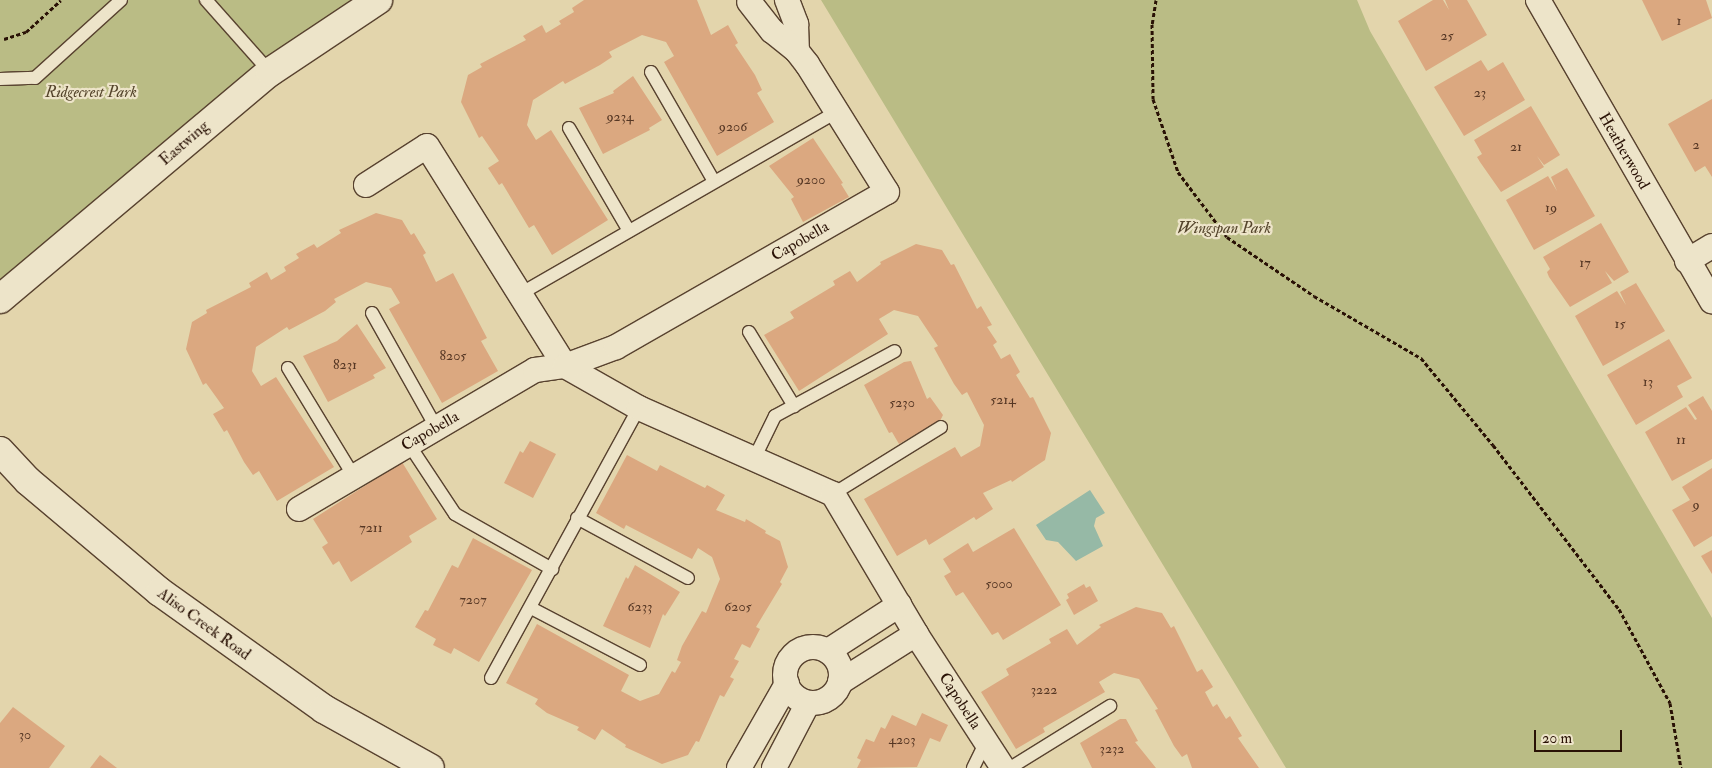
<!DOCTYPE html>
<html>
<head>
<meta charset="utf-8">
<style>
  body { margin:0 }
  #map { position:relative; width:1712px; height:768px; overflow:hidden; background:#e3d5ac; font-family:"IM FELL Double Pica",serif }
  div>[style] { position:absolute }
  .green>* { inset:0; background:#babc85 }
  .water>* { inset:0; background:#96b9a6 }
  .building>* { inset:0; background:#dba880 }
  .path>* { height:3px; margin-top:-1.5px; transform-origin:0; background:repeating-linear-gradient(90deg,#291105 0 4px,transparent 0 6.5px) }
  .roads { filter:drop-shadow(1px 0 #58422f) drop-shadow(-1px 0 #58422f) drop-shadow(0 1px #58422f) drop-shadow(0 -1px #58422f) }
  .lane>* { height:12px; margin:-6px; padding:0 6px; transform-origin:6px; border-radius:6px; background:#ede4c9 }
  .street>* { height:24px; margin:-12px; padding:0 12px; transform-origin:12px; border-radius:12px; background:#ede4c9 }
  .street>.ring { margin:-12px; padding:0; box-sizing:content-box; background:none; border:24px solid #ede4c9; border-radius:50% }
  .secondary>* { height:28px; margin:-14px; padding:0 14px; transform-origin:14px; border-radius:14px; background:#ede4c9 }
  span { translate:-50% -50%; white-space:nowrap; text-align:center; line-height:1.15; -webkit-text-stroke:4.5px #ede4c9; paint-order:stroke }
  .number-label { font-size:14px; color:#563724 }
  .number-label span { -webkit-text-stroke-width:0 }
  .park-label { font-size:16px; color:#54442b; font-style:italic }
  .street-label { font-size:16px; color:#291105 }
  .scale { position:absolute; left:1534px; top:730px; width:88px; height:22px; box-sizing:border-box; border:2px solid #291105; border-top:0; padding-left:6px; font-size:15px; line-height:18px; white-space:nowrap; color:#291105; -webkit-text-stroke:4px #ede4c9; paint-order:stroke }
</style>
</head>
<body>
<div id="map">
  <div class="green">
    <i style="clip-path:polygon(0 0,367px 0,0 300px)"></i>
    <i style="clip-path:polygon(821px 0,1357px 0,1370px 31px,1712px 618px,1712px 768px,1286px 768px)"></i>
  </div>
  <div class="water">
    <i style="clip-path:polygon(1090px 490px,1105px 513px,1096px 518px,1094px 526px,1103px 546px,1076px 561px,1058px 542px,1046px 540px,1036px 525px)"></i>
  </div>
  <div class="building">
    <i style="clip-path:polygon(584px 0,697px 0,711px 35px,728px 25px,738px 43px,735px 45px,755px 75px,762px 90px,757px 93px,774px 122px,717px 156px,664px 62px,674px 56px,666px 42px,642px 35px,609px 52px,612px 57px,600px 65px,565px 84px,563px 81px,533px 100px,527px 125px,536px 140px,551px 130px,608px 220px,552px 255px,534px 225px,529px 228px,502px 183px,499px 185px,488px 168px,499px 161px,482px 136px,479px 138px,461px 102px,468px 75px,482px 67px,480px 64px,526px 40px,523px 36px,542px 25px,546px 33px,561px 24px,559px 21px,574px 12px,572px 8px)"></i>
    <i style="clip-path:polygon(1433px 0,1443px 0,1449px 10px,1445px 0,1467px 0,1487px 35px,1426px 71px,1398px 21px)"></i>
    <i style="clip-path:polygon(1642px 0,1706px 0,1712px 18px,1662px 41px)"></i>
    <i style="clip-path:polygon(1481px 60px,1488px 71px,1503px 62px,1525px 100px,1464px 136px,1434px 87px)"></i>
    <i style="clip-path:polygon(633px 76px,662px 120px,649px 128px,650px 130px,603px 154px,579px 108px,614px 93px,613px 91px)"></i>
    <i style="clip-path:polygon(1712px 99px,1712px 177px,1705px 166px,1695px 172px,1668px 124px)"></i>
    <i style="clip-path:polygon(1531px 106px,1560px 155px,1544px 165px,1537px 156px,1544px 167px,1501px 192px,1480px 162px,1477px 157px,1482px 154px,1474px 140px)"></i>
    <i style="clip-path:polygon(813px 138px,843px 183px,841px 184px,849px 197px,803px 222px,791px 199px,794px 197px,769px 166px)"></i>
    <i style="clip-path:polygon(1567px 168px,1595px 216px,1534px 250px,1506px 200px,1548px 176px,1557px 191px,1551px 177px)"></i>
    <i style="clip-path:polygon(376px 213px,402px 220px,411px 235px,414px 233px,426px 253px,423px 255px,436px 282px,453px 273px,487px 338px,481px 341px,498px 371px,442px 403px,389px 309px,400px 303px,391px 288px,366px 282px,334px 299px,336px 302px,325px 311px,289px 330px,287px 327px,256px 347px,252px 371px,261px 386px,276px 377px,334px 467px,277px 501px,259px 471px,253px 475px,244px 462px,227px 430px,224px 432px,213px 414px,224px 408px,206px 383px,203px 385px,186px 349px,192px 322px,207px 313px,206px 310px,251px 287px,249px 283px,267px 272px,271px 280px,286px 271px,284px 267px,299px 258px,296px 254px,314px 244px,317px 248px,341px 233px,339px 230px)"></i>
    <i style="clip-path:polygon(1601px 223px,1629px 272px,1614px 281px,1605px 271px,1612px 283px,1570px 307px,1549px 277px,1547px 272px,1550px 269px,1543px 257px)"></i>
    <i style="clip-path:polygon(916px 244px,942px 250px,951px 265px,954px 264px,977px 309px,981px 306px,992px 325px,987px 327px,997px 342px,993px 345px,1001px 359px,1010px 354px,1020px 372px,1016px 375px,1030px 398px,1033px 397px,1051px 433px,1045px 460px,1012px 482px,1011px 480px,983px 493px,993px 509px,976px 520px,974px 517px,929px 545px,926px 539px,897px 556px,864px 499px,955px 447px,961px 457px,980px 446px,984px 425px,967px 392px,962px 395px,954px 384px,934px 348px,938px 346px,918px 316px,894px 310px,879px 319px,888px 334px,799px 391px,764px 335px,794px 318px,790px 312px,835px 285px,833px 281px,850px 271px,857px 282px,881px 264px,880px 262px)"></i>
    <i style="clip-path:polygon(1636px 283px,1665px 331px,1603px 366px,1575px 316px,1617px 291px,1626px 305px,1620px 292px)"></i>
    <i style="clip-path:polygon(357px 324px,386px 368px,373px 375px,375px 378px,328px 402px,303px 356px,337px 341px)"></i>
    <i style="clip-path:polygon(1669px 339px,1692px 378px,1677px 386px,1683px 397px,1636px 425px,1607px 375px)"></i>
    <i style="clip-path:polygon(911px 361px,927px 399px,930px 397px,943px 415px,940px 421px,899px 444px,892px 432px,889px 433px,864px 385px,904px 362px)"></i>
    <i style="clip-path:polygon(1703px 396px,1712px 411px,1712px 459px,1672px 481px,1645px 432px,1686px 407px,1695px 420px,1697px 419px,1688px 405px)"></i>
    <i style="clip-path:polygon(530px 441px,556px 454px,533px 498px,504px 483px,520px 451px,523px 453px)"></i>
    <i style="clip-path:polygon(627px 455px,657px 471px,660px 465px,705px 488px,707px 485px,725px 495px,716px 510px,745px 522px,746px 519px,766px 531px,765px 533px,780px 541px,788px 567px,780px 582px,782px 584px,756px 627px,760px 629px,750px 648px,742px 644px,734px 659px,739px 661px,730px 677px,734px 679px,724px 697px,720px 695px,699px 742px,696px 741px,688px 755px,662px 764px,625px 747px,626px 745px,602px 729px,595px 740px,577px 730px,579px 727px,547px 713px,535px 704px,538px 699px,506px 683px,537px 624px,629px 675px,621px 691px,640px 701px,659px 694px,672px 671px,675px 673px,681px 662px,677px 660px,682px 646px,702px 611px,706px 613px,720px 579px,712px 557px,698px 548px,692px 559px,626px 525px,624px 529px,596px 513px)"></i>
    <i style="clip-path:polygon(402px 462px,437px 519px,409px 536px,412px 542px,351px 582px,339px 561px,333px 565px,322px 547px,328px 543px,313px 519px)"></i>
    <i style="clip-path:polygon(1712px 468px,1712px 536px,1694px 547px,1672px 510px,1690px 500px,1682px 487px)"></i>
    <i style="clip-path:polygon(1014px 528px,1061px 605px,1003px 640px,998px 632px,992px 635px,963px 592px,956px 596px,944px 576px,951px 572px,943px 559px,968px 543px,973px 552px)"></i>
    <i style="clip-path:polygon(473px 538px,532px 570px,479px 662px,454px 648px,451px 654px,433px 645px,436px 639px,415px 627px,425px 610px,428px 611px,452px 565px,458px 568px)"></i>
    <i style="clip-path:polygon(1712px 550px,1712px 574px,1701px 556px)"></i>
    <i style="clip-path:polygon(635px 565px,680px 592px,665px 616px,663px 614px,650px 648px,603px 626px,626px 577px,628px 579px)"></i>
    <i style="clip-path:polygon(1084px 584px,1086px 588px,1090px 586px,1098px 601px,1074px 615px,1066px 600px,1069px 598px,1067px 594px)"></i>
    <i style="clip-path:polygon(1136px 607px,1162px 613px,1171px 628px,1174px 626px,1197px 672px,1202px 669px,1213px 687px,1205px 692px,1213px 707px,1217px 704px,1226px 719px,1230px 716px,1242px 736px,1238px 738px,1259px 768px,1192px 768px,1187px 754px,1182px 757px,1174px 746px,1155px 710px,1158px 709px,1139px 679px,1114px 673px,1099px 682px,1105px 692px,1043px 728px,1045px 732px,1016px 749px,981px 692px,1009px 675px,1006px 669px,1051px 643px,1049px 639px,1067px 629px,1077px 645px,1101px 627px,1099px 625px)"></i>
    <i style="clip-path:polygon(13px 707px,65px 746px,49px 768px,0 768px,0 723px)"></i>
    <i style="clip-path:polygon(922px 713px,948px 725px,940px 742px,930px 738px,917px 767px,857px 768px,861px 760px,857px 758px,866px 739px,874px 742px,881px 727px,885px 729px,892px 715px,916px 726px)"></i>
    <i style="clip-path:polygon(1120px 719px,1126px 719px,1138px 741px,1135px 742px,1156px 768px,1092px 768px,1080px 743px)"></i>
    <i style="clip-path:polygon(100px 755px,117px 768px,90px 768px)"></i>
  </div>
  <div class="path">
    <i style="left:1156px;top:0;width:24px;rotate:99deg"></i>
    <i style="left:1152px;top:24px;width:75px;rotate:89.2deg"></i>
    <i style="left:1153px;top:99px;width:77px;rotate:71.1deg"></i>
    <i style="left:1178px;top:172px;width:81px;rotate:53deg"></i>
    <i style="left:1227px;top:237px;width:105px;rotate:34.1deg"></i>
    <i style="left:1314px;top:296px;width:124px;rotate:30.1deg"></i>
    <i style="left:1421px;top:358px;width:113px;rotate:50.4deg"></i>
    <i style="left:1493px;top:445px;width:207px;rotate:52.5deg"></i>
    <i style="left:1619px;top:609px;width:107px;rotate:61.5deg"></i>
    <i style="left:1670px;top:703px;width:66px;rotate:80.4deg"></i>
    <i style="left:4px;top:39px;width:23px;rotate:-18deg"></i>
    <i style="left:26px;top:32px;width:47px;rotate:-42.4deg"></i>
  </div>
  <div class="roads">
    <div class="lane">
      <i style="left:206px;top:0;width:96px;rotate:48.4deg"></i>
      <i style="left:651px;top:72px;width:125px;rotate:60.1deg"></i>
      <i style="left:0;top:79px;width:35px;rotate:-2deg"></i>
      <i style="left:35px;top:78px;width:116px;rotate:-42.2deg"></i>
      <i style="left:569px;top:128px;width:119px;rotate:59.8deg"></i>
      <i style="left:520px;top:294px;width:366px;rotate:-29.9deg"></i>
      <i style="left:372px;top:313px;width:131px;rotate:60.7deg"></i>
      <i style="left:749px;top:332px;width:87px;rotate:58.7deg"></i>
      <i style="left:288px;top:368px;width:125px;rotate:58.7deg"></i>
      <i style="left:408px;top:443px;width:85px;rotate:56.5deg"></i>
      <i style="left:455px;top:514px;width:112px;rotate:29.6deg"></i>
      <i style="left:754px;top:459px;width:48px;rotate:-64deg"></i>
      <i style="left:775px;top:416px;width:136px;rotate:-28.4deg"></i>
      <i style="left:833px;top:494px;width:127px;rotate:-31.8deg"></i>
      <i style="left:577px;top:518px;width:126px;rotate:28.4deg"></i>
      <i style="left:531px;top:608px;width:123px;rotate:27.6deg"></i>
      <i style="left:491px;top:678px;width:308px;rotate:-61.3deg"></i>
      <i style="left:973px;top:768px;width:30px;rotate:-64deg"></i>
      <i style="left:1010px;top:768px;width:118px;rotate:-31.8deg"></i>
    </div>
    <div class="street">
      <i style="left:787px;top:0;width:26px;rotate:69deg"></i>
      <i style="left:796px;top:24px;width:27px;rotate:88deg"></i>
      <i style="left:1538px;top:0;width:348px;rotate:60deg"></i>
      <i style="left:366px;top:185px;width:72px;rotate:-32.6deg"></i>
      <i style="left:427px;top:146px;width:260px;rotate:57.9deg"></i>
      <i style="left:565px;top:366px;width:85px;rotate:29.6deg"></i>
      <i style="left:639px;top:408px;width:212px;rotate:23.9deg"></i>
      <i style="left:833px;top:494px;width:163px;rotate:59.3deg"></i>
      <i style="left:916px;top:634px;width:160px;rotate:57deg"></i>
      <i style="left:1687px;top:261px;width:29px;rotate:-31deg"></i>
      <i style="left:299px;top:509px;width:274px;rotate:-30.5deg"></i>
      <i style="left:535px;top:370px;width:30px;rotate:-8deg"></i>
      <i style="left:565px;top:366px;width:54px;rotate:-20.4deg"></i>
      <i style="left:616px;top:347px;width:312px;rotate:-29.8deg"></i>
      <i style="left:887px;top:192px;width:151px;rotate:-122deg"></i>
      <i style="left:807px;top:64px;width:16px;rotate:-128deg"></i>
      <i style="left:797px;top:51px;width:32px;rotate:-141deg"></i>
      <i style="left:772px;top:31px;width:37px;rotate:-128deg"></i>
      <i class="ring" style="left:785px;top:647px;width:32px;height:32px"></i>
      <i style="left:828px;top:651px;width:85px;rotate:-32.9deg"></i>
      <i style="left:840px;top:682px;width:90px;rotate:-32.3deg"></i>
      <i style="left:739px;top:768px;width:97px;rotate:-60.3deg"></i>
      <i style="left:774px;top:768px;width:73px;rotate:-62.4deg"></i>
    </div>
    <div class="secondary">
      <i style="left:0;top:299px;width:353px;rotate:-40.1deg"></i>
      <i style="left:270px;top:72px;width:130px;rotate:-33.7deg"></i>
      <i style="left:0;top:451px;width:41px;rotate:47deg"></i>
      <i style="left:28px;top:481px;width:172px;rotate:40.1deg"></i>
      <i style="left:160px;top:592px;width:201px;rotate:35.5deg"></i>
      <i style="left:324px;top:709px;width:121px;rotate:29.1deg"></i>
    </div>
  </div>
  <div class="number-label">
    <span style="left:1679px;top:21px">1</span>
    <span style="left:1447px;top:36px">25</span>
    <span style="left:1480px;top:93px">23</span>
    <span style="left:620px;top:117px">9234</span>
    <span style="left:733px;top:127px">9206</span>
    <span style="left:1696px;top:145px">2</span>
    <span style="left:1516px;top:147px">21</span>
    <span style="left:811px;top:180px">9200</span>
    <span style="left:1551px;top:208px">19</span>
    <span style="left:1585px;top:263px">17</span>
    <span style="left:1620px;top:324px">15</span>
    <span style="left:453px;top:356px">8205</span>
    <span style="left:345px;top:365px">8231</span>
    <span style="left:1648px;top:382px">13</span>
    <span style="left:1003px;top:400px">5214</span>
    <span style="left:902px;top:403px">5230</span>
    <span style="left:1681px;top:440px">11</span>
    <span style="left:1696px;top:505px">9</span>
    <span style="left:371px;top:528px">7211</span>
    <span style="left:999px;top:584px">5000</span>
    <span style="left:473px;top:600px">7207</span>
    <span style="left:640px;top:607px">6233</span>
    <span style="left:738px;top:607px">6205</span>
    <span style="left:1044px;top:690px">3222</span>
    <span style="left:25px;top:735px">30</span>
    <span style="left:902px;top:740px">4203</span>
    <span style="left:1112px;top:749px">3232</span>
  </div>
  <div class="park-label">
    <span style="left:91px;top:92px">Ridgecrest Park</span>
    <span style="left:1224px;top:228px">Wingspan Park</span>
  </div>
  <div class="street-label">
    <span style="left:184px;top:143px;rotate:-41deg">Eastwing</span>
    <span style="left:1624px;top:151px;rotate:60deg">Heatherwood</span>
    <span style="left:800px;top:241px;rotate:-30deg">Capobella</span>
    <span style="left:430px;top:431px;rotate:-30deg">Capobella</span>
    <span style="left:204px;top:624px;rotate:36deg">Aliso Creek Road</span>
    <span style="left:960px;top:701px;rotate:57deg">Capobella</span>
  </div>
  <div class="scale">20 m</div>
</div>
</body>
</html>
